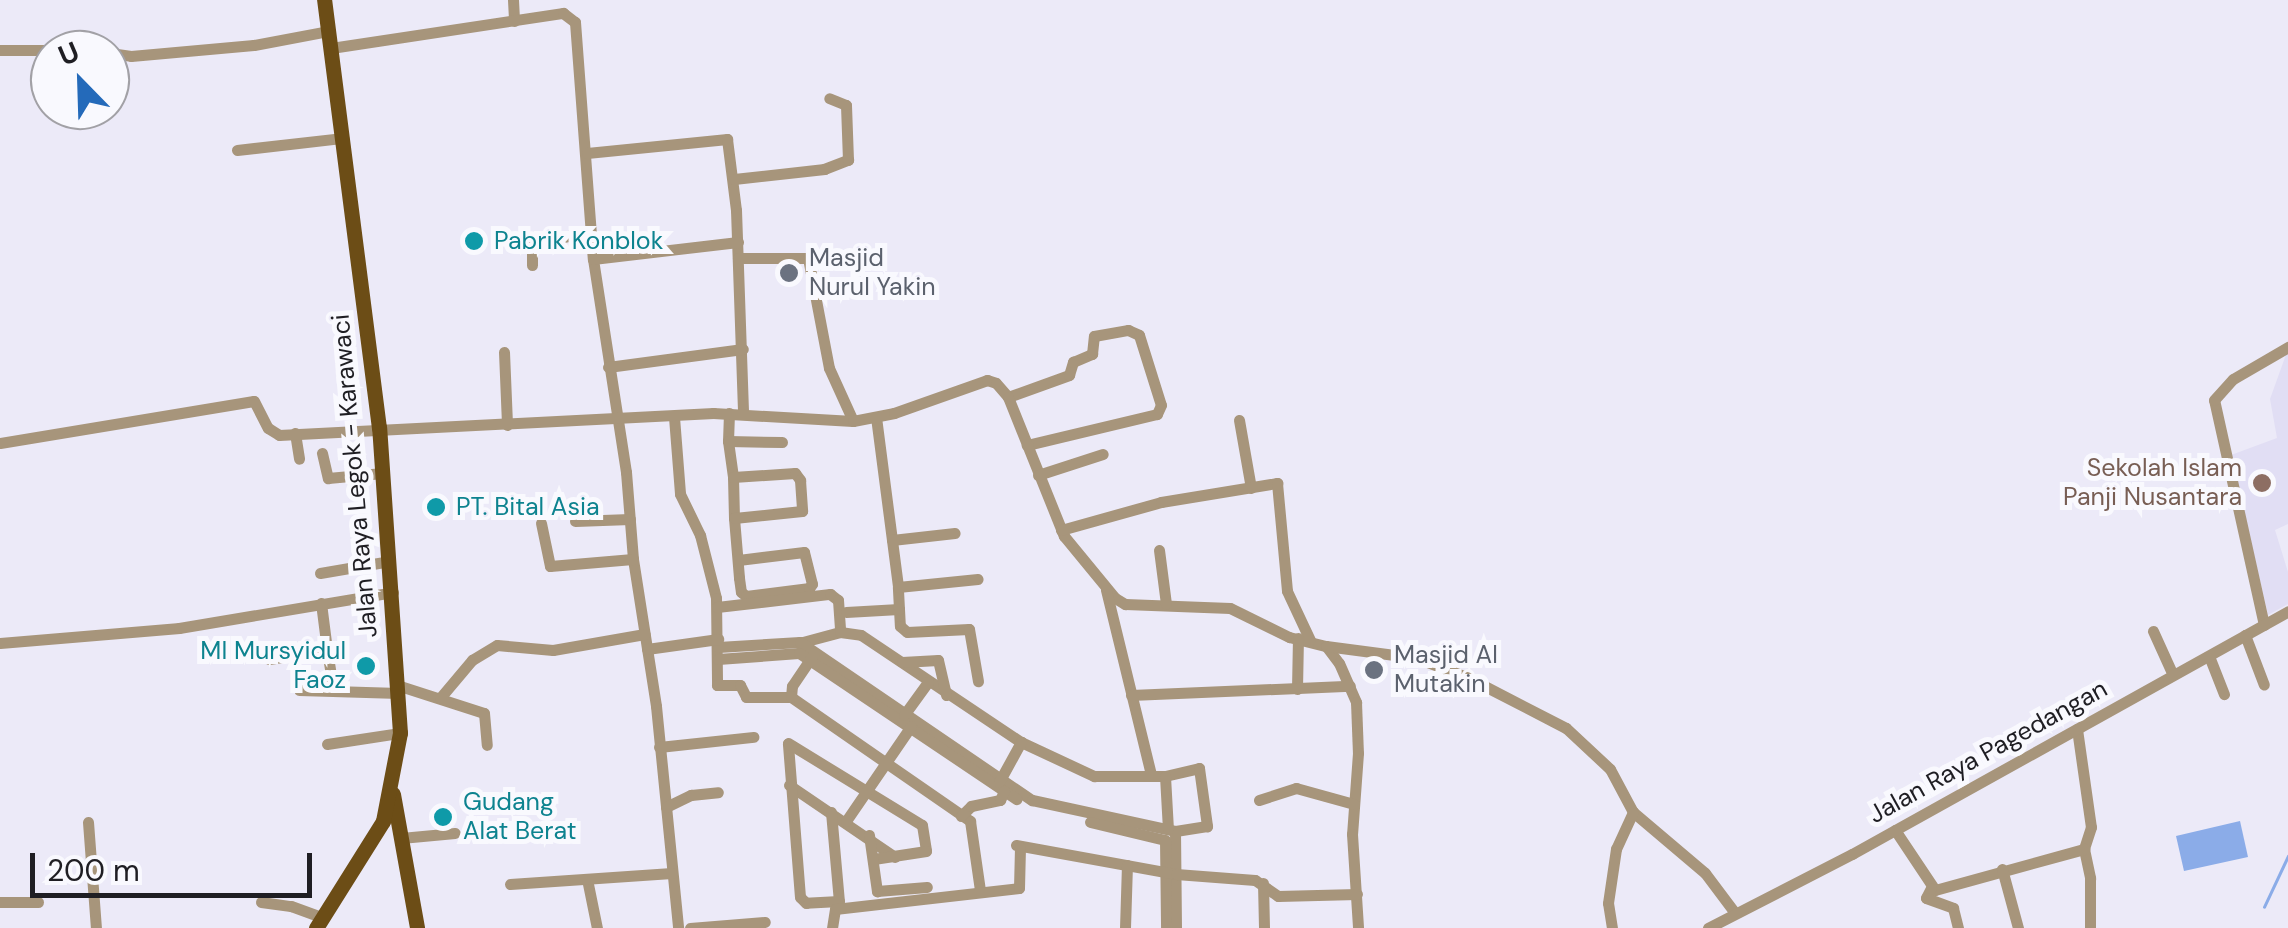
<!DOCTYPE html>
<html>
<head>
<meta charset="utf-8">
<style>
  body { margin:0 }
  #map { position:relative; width:2288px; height:928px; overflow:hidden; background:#eceaf8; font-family:"DM Sans",sans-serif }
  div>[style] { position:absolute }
  .built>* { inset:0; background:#e1def4 }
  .water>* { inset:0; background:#8bace8 }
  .stream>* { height:2.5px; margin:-1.25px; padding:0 1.25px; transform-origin:1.25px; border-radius:1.25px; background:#8bace8 }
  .minor>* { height:11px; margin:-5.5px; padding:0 5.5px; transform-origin:5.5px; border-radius:5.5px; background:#a7957b }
  .major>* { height:15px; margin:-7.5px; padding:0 7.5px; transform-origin:7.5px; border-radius:7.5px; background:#6c4d16 }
  .dots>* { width:28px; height:28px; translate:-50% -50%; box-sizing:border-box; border:5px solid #f9f9fe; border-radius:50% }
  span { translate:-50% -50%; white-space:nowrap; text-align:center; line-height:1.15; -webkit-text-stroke:10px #f9f9fe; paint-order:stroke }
  .culture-label { font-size:25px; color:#0d838f }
  .left { translate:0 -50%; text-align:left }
  .right { translate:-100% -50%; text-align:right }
  .worship-label { font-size:25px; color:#5b616d }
  .education-label { font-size:25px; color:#785e54 }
  .street-label { font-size:25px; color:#1f1e23 }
  .north { position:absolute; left:30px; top:30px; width:100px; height:100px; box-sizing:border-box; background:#f9f9fe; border:2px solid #a2a1a6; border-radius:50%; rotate:337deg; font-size:28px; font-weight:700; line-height:40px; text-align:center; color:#1f1e23 }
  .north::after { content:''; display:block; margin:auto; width:35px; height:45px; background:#246aba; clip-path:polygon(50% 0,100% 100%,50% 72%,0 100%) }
  .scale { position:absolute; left:30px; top:853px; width:282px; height:45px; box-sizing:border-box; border:5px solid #1f1e23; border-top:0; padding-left:12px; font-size:30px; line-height:35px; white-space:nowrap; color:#1f1e23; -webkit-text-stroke:8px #f9f9fe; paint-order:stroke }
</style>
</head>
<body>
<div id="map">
  <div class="built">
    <i style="clip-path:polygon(2288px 349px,2288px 524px,2275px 530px,2288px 572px,2288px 604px,2268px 615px,2231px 455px,2277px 438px,2270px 399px)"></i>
  </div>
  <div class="water">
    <i style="clip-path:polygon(2240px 821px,2248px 857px,2184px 871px,2176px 836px)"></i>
  </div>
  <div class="stream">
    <i style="left:2264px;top:907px;width:56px;rotate:-64.8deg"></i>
  </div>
  <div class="minor">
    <i style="left:513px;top:0;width:21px;rotate:87deg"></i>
    <i style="left:331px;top:48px;width:235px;rotate:-8.6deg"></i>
    <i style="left:563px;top:13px;width:15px;rotate:37deg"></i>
    <i style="left:575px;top:22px;width:238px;rotate:85.7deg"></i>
    <i style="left:593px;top:259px;width:216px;rotate:81.2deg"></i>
    <i style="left:626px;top:472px;width:87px;rotate:85.4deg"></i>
    <i style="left:633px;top:559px;width:149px;rotate:81.1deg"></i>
    <i style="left:656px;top:706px;width:223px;rotate:84.3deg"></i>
    <i style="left:0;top:50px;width:84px"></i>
    <i style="left:110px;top:53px;width:21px;rotate:8deg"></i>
    <i style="left:131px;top:56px;width:123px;rotate:-5.1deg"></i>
    <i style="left:254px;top:45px;width:75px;rotate:-10.7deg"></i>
    <i style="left:237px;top:150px;width:107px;rotate:-6.5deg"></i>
    <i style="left:587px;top:153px;width:141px;rotate:-5.7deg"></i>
    <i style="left:727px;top:139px;width:72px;rotate:82.8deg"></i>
    <i style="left:736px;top:210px;width:203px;rotate:88deg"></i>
    <i style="left:734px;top:179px;width:91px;rotate:-6.3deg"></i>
    <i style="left:824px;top:169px;width:26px;rotate:-21deg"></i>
    <i style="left:848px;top:160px;width:55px;rotate:-92.1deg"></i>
    <i style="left:846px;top:105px;width:18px;rotate:-158deg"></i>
    <i style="left:738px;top:258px;width:70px"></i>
    <i style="left:808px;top:258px;width:112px;rotate:79.2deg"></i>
    <i style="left:829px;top:368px;width:58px;rotate:65.6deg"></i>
    <i style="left:593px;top:259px;width:146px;rotate:-6.7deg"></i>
    <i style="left:532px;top:265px;width:21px;rotate:-90deg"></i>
    <i style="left:532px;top:244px;width:4px;rotate:-27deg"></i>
    <i style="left:536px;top:242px;width:55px;rotate:-10.5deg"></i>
    <i style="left:504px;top:352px;width:73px;rotate:87.6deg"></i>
    <i style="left:608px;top:367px;width:136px;rotate:-7.6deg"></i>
    <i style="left:1008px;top:397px;width:65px;rotate:-19.8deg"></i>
    <i style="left:1069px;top:375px;width:14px;rotate:-73deg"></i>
    <i style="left:1073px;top:362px;width:21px;rotate:-23deg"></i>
    <i style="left:1092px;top:354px;width:18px;rotate:-84deg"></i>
    <i style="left:1094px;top:336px;width:35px;rotate:-10deg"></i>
    <i style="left:1128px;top:330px;width:12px;rotate:24deg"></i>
    <i style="left:1139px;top:335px;width:73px;rotate:72.6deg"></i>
    <i style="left:1161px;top:405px;width:10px;rotate:114deg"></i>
    <i style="left:1157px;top:414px;width:134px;rotate:166.6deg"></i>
    <i style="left:729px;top:413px;width:28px;rotate:92deg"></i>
    <i style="left:728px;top:441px;width:36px;rotate:82deg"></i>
    <i style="left:733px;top:477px;width:41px;rotate:88.6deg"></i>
    <i style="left:734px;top:518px;width:60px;rotate:85.2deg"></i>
    <i style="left:739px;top:578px;width:14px;rotate:82deg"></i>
    <i style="left:741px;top:592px;width:6px;rotate:39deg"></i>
    <i style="left:746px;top:596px;width:64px;rotate:-7.2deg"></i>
    <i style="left:809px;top:588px;width:5px;rotate:-53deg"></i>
    <i style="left:812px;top:584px;width:33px;rotate:-104deg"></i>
    <i style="left:804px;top:552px;width:66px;rotate:173.1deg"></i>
    <i style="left:674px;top:417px;width:77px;rotate:85.5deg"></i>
    <i style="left:680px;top:494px;width:46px;rotate:64deg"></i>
    <i style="left:700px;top:535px;width:65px;rotate:75.7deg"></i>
    <i style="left:716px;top:598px;width:87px;rotate:89.3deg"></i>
    <i style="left:717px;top:685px;width:23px"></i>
    <i style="left:740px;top:685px;width:13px;rotate:63deg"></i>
    <i style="left:746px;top:697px;width:45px"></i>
    <i style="left:791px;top:697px;width:218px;rotate:34.7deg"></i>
    <i style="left:970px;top:821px;width:70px;rotate:81.8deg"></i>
    <i style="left:876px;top:417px;width:171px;rotate:82.6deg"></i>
    <i style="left:1239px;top:420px;width:69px;rotate:80deg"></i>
    <i style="left:295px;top:433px;width:26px;rotate:81deg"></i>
    <i style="left:728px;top:441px;width:54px;rotate:1.1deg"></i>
    <i style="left:0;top:443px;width:257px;rotate:-9.4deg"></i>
    <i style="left:254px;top:401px;width:30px;rotate:63deg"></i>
    <i style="left:268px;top:428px;width:13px;rotate:32deg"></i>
    <i style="left:279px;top:435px;width:435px;rotate:-2.9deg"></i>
    <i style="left:713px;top:413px;width:140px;rotate:3.3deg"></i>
    <i style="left:853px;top:421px;width:42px;rotate:-11deg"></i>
    <i style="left:894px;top:413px;width:99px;rotate:-19.5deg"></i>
    <i style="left:987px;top:380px;width:9px;rotate:18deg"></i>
    <i style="left:996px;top:383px;width:18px;rotate:49deg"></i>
    <i style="left:1008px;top:397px;width:150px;rotate:68.1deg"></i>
    <i style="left:1064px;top:536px;width:80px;rotate:50.6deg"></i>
    <i style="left:1115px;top:598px;width:12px;rotate:31deg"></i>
    <i style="left:1125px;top:604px;width:105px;rotate:2.2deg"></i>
    <i style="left:1230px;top:608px;width:66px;rotate:26.2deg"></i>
    <i style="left:1289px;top:637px;width:38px;rotate:14deg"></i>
    <i style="left:1326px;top:646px;width:21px;rotate:53deg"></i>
    <i style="left:1339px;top:663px;width:43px;rotate:66.4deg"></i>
    <i style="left:1356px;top:702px;width:51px;rotate:87.8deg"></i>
    <i style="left:1358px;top:753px;width:81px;rotate:94.2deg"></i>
    <i style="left:1352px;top:834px;width:94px;rotate:86.3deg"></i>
    <i style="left:322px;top:453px;width:26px;rotate:77deg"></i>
    <i style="left:328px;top:478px;width:55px;rotate:-5.2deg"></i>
    <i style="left:1038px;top:475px;width:68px;rotate:-17.9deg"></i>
    <i style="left:733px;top:477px;width:62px;rotate:-3.7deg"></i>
    <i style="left:795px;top:473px;width:9px;rotate:54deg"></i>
    <i style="left:800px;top:480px;width:31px;rotate:86deg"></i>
    <i style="left:802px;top:511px;width:68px;rotate:174.1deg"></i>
    <i style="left:575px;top:521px;width:55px;rotate:-2.1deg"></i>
    <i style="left:541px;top:523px;width:44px;rotate:78.2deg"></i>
    <i style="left:550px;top:566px;width:83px;rotate:-4.8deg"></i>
    <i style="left:1061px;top:530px;width:104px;rotate:-15.6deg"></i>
    <i style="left:1161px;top:502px;width:118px;rotate:-9.3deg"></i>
    <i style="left:1277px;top:483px;width:108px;rotate:84.7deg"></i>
    <i style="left:1287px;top:591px;width:54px;rotate:64.9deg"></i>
    <i style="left:892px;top:540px;width:63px;rotate:-6.3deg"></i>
    <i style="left:1159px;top:550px;width:54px;rotate:82.6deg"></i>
    <i style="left:320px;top:573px;width:71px;rotate:-9.7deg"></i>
    <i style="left:1106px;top:590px;width:190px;rotate:76.3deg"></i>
    <i style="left:321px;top:603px;width:47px;rotate:82.7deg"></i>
    <i style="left:717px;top:607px;width:114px;rotate:-6.6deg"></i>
    <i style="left:830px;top:594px;width:10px;rotate:37deg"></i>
    <i style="left:838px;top:600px;width:32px;rotate:86deg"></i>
    <i style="left:899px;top:609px;width:17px;rotate:87deg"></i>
    <i style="left:900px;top:626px;width:9px;rotate:41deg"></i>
    <i style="left:907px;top:632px;width:62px;rotate:-2.8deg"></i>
    <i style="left:969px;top:629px;width:53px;rotate:80.2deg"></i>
    <i style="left:846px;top:612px;width:53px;rotate:-3.2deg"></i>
    <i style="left:899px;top:609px;width:22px;rotate:-93deg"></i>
    <i style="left:898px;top:587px;width:80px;rotate:-5.7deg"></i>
    <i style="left:2264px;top:625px;width:230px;rotate:-102.5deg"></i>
    <i style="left:2214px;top:400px;width:28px;rotate:-48deg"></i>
    <i style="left:2233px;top:379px;width:64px;rotate:-30.2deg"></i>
    <i style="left:2153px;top:631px;width:48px;rotate:65.6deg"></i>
    <i style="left:2245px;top:635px;width:53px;rotate:69.2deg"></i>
    <i style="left:0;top:643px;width:180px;rotate:-4.8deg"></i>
    <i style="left:179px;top:628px;width:217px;rotate:-9.5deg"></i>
    <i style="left:799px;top:643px;width:42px;rotate:-15deg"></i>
    <i style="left:840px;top:632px;width:21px;rotate:8deg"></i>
    <i style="left:861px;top:635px;width:192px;rotate:33.8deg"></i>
    <i style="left:1021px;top:742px;width:81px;rotate:25deg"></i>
    <i style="left:1094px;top:776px;width:71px"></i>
    <i style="left:1165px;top:776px;width:35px;rotate:-13deg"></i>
    <i style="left:1199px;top:768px;width:59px;rotate:82.1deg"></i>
    <i style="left:1207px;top:826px;width:32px;rotate:171deg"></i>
    <i style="left:1326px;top:646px;width:92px;rotate:7.5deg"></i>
    <i style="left:1417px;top:658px;width:56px;rotate:21deg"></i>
    <i style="left:1469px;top:678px;width:109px;rotate:27.3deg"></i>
    <i style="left:1566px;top:728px;width:60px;rotate:43deg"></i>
    <i style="left:1610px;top:769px;width:49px;rotate:61.9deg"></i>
    <i style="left:1633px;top:812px;width:94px;rotate:40.3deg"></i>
    <i style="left:1705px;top:873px;width:50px;rotate:53.1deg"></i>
    <i style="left:718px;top:647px;width:82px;rotate:-3.5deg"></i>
    <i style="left:800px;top:642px;width:281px;rotate:34.3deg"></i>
    <i style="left:1032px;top:800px;width:146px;rotate:12.2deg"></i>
    <i style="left:1175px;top:831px;width:97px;rotate:89.4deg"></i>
    <i style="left:647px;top:649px;width:72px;rotate:-8deg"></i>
    <i style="left:2209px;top:656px;width:41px;rotate:68.5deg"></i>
    <i style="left:269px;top:659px;width:59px;rotate:-8.8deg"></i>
    <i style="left:327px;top:650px;width:39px;rotate:81deg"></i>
    <i style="left:718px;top:659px;width:81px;rotate:-4.2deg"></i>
    <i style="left:799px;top:653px;width:262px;rotate:33.9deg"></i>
    <i style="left:902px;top:662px;width:36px;rotate:-3deg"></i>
    <i style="left:938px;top:660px;width:36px;rotate:77deg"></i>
    <i style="left:400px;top:686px;width:88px;rotate:17.8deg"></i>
    <i style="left:484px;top:713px;width:32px;rotate:85deg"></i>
    <i style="left:1297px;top:689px;width:51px;rotate:-88.9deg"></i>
    <i style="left:299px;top:690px;width:100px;rotate:1.7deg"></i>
    <i style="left:1131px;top:695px;width:219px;rotate:-2.4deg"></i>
    <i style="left:791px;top:697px;width:11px;rotate:-85deg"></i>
    <i style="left:792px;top:686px;width:40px;rotate:-56deg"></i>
    <i style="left:440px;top:698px;width:50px;rotate:-49.9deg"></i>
    <i style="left:472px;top:660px;width:29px;rotate:-31deg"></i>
    <i style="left:497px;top:645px;width:56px;rotate:5.1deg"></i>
    <i style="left:553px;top:650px;width:93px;rotate:-9.9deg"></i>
    <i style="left:904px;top:715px;width:41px;rotate:-54deg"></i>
    <i style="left:2077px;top:729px;width:99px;rotate:81.9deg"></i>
    <i style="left:2091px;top:827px;width:23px;rotate:108deg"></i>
    <i style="left:2084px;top:849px;width:30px;rotate:78deg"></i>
    <i style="left:2090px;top:878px;width:50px;rotate:90deg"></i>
    <i style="left:327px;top:744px;width:74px;rotate:-8.6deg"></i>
    <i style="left:659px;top:747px;width:95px;rotate:-6.1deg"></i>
    <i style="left:1165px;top:776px;width:53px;rotate:86.8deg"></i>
    <i style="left:999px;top:782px;width:46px;rotate:-61.2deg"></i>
    <i style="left:789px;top:785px;width:128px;rotate:34.2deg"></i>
    <i style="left:1259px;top:800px;width:39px;rotate:-18deg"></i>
    <i style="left:1296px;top:788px;width:60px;rotate:15.4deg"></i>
    <i style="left:666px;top:807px;width:28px;rotate:-26deg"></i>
    <i style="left:691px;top:795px;width:27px;rotate:-6deg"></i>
    <i style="left:831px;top:812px;width:89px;rotate:84.9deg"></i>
    <i style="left:839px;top:901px;width:33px;rotate:177deg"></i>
    <i style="left:806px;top:903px;width:8px;rotate:-135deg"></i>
    <i style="left:800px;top:897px;width:154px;rotate:-94.5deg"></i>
    <i style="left:788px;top:743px;width:157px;rotate:31.5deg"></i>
    <i style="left:922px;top:825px;width:26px;rotate:81deg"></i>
    <i style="left:926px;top:851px;width:53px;rotate:171.3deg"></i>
    <i style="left:961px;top:816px;width:14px;rotate:-45deg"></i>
    <i style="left:971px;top:806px;width:30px;rotate:-12deg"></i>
    <i style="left:1000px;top:800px;width:10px;rotate:-66deg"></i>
    <i style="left:846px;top:821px;width:115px;rotate:-55.6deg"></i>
    <i style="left:88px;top:822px;width:106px;rotate:85.7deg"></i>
    <i style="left:1090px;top:822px;width:77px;rotate:13.5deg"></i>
    <i style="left:1165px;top:840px;width:88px;rotate:89.3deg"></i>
    <i style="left:1895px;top:830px;width:72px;rotate:56.3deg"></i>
    <i style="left:1935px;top:890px;width:155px;rotate:-15.4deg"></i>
    <i style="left:869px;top:835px;width:57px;rotate:81.9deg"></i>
    <i style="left:877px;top:891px;width:50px;rotate:-4.6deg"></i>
    <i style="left:401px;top:838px;width:54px;rotate:-5.3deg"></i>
    <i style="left:1016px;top:845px;width:163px;rotate:10.3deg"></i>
    <i style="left:1176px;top:874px;width:79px;rotate:4.3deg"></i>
    <i style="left:1255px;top:880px;width:28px;rotate:35deg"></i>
    <i style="left:1278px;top:896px;width:79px;rotate:-1.5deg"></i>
    <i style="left:2002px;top:869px;width:61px;rotate:74.8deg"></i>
    <i style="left:587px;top:879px;width:50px;rotate:78.5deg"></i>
    <i style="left:1263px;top:883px;width:45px;rotate:88.7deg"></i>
    <i style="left:510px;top:884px;width:162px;rotate:-3.9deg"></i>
    <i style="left:1931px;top:888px;width:11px;rotate:117deg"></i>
    <i style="left:1926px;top:898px;width:29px;rotate:20deg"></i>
    <i style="left:1953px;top:908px;width:21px;rotate:76deg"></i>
    <i style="left:0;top:902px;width:38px"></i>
    <i style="left:261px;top:902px;width:30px;rotate:8deg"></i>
    <i style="left:291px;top:906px;width:35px;rotate:20deg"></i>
    <i style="left:690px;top:928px;width:75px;rotate:-4.6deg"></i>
    <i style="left:832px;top:928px;width:19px;rotate:-81deg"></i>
    <i style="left:835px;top:909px;width:185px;rotate:-6.5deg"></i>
    <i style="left:1019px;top:888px;width:41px;rotate:-88.6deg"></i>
    <i style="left:1125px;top:928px;width:63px;rotate:-88.2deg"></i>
    <i style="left:1612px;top:928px;width:25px;rotate:-99deg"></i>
    <i style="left:1608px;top:903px;width:55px;rotate:-81.6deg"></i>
    <i style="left:1616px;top:849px;width:41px;rotate:-65.3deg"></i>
    <i style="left:1708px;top:928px;width:162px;rotate:-27.2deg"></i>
    <i style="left:1852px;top:854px;width:499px;rotate:-29.1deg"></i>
  </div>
  <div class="major">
    <i style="left:393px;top:794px;width:136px;rotate:79.8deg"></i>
    <i style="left:316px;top:928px;width:126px;rotate:-57.9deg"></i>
    <i style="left:383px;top:821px;width:90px;rotate:-79.1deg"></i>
    <i style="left:400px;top:733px;width:306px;rotate:-93.9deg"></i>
    <i style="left:379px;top:428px;width:432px;rotate:-97.3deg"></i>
  </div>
  <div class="dots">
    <i style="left:474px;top:241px;background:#0f9aa8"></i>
    <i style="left:789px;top:273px;background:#6b7280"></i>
    <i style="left:2262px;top:483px;background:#8d6e63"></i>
    <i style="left:436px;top:507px;background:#0f9aa8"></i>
    <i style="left:366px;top:666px;background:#0f9aa8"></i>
    <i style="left:1374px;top:670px;background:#6b7280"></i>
    <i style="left:443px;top:817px;background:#0f9aa8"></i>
  </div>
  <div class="culture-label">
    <span class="left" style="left:494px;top:241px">Pabrik Konblok</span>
    <span class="left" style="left:456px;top:507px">PT. Bital Asia</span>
    <span class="right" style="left:346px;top:666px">MI Mursyidul<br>Faoz</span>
    <span class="left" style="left:463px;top:817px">Gudang<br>Alat Berat</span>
  </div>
  <div class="worship-label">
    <span class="left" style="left:809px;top:273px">Masjid<br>Nurul Yakin</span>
    <span class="left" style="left:1394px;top:670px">Masjid Al<br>Mutakin</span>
  </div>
  <div class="education-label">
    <span class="right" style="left:2242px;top:483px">Sekolah Islam<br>Panji Nusantara</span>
  </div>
  <div class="street-label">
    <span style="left:355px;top:476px;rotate:-95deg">Jalan Raya Legok - Karawaci</span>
    <span style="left:1988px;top:752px;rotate:-29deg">Jalan Raya Pagedangan</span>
  </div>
  <div class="north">U</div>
  <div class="scale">200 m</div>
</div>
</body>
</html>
